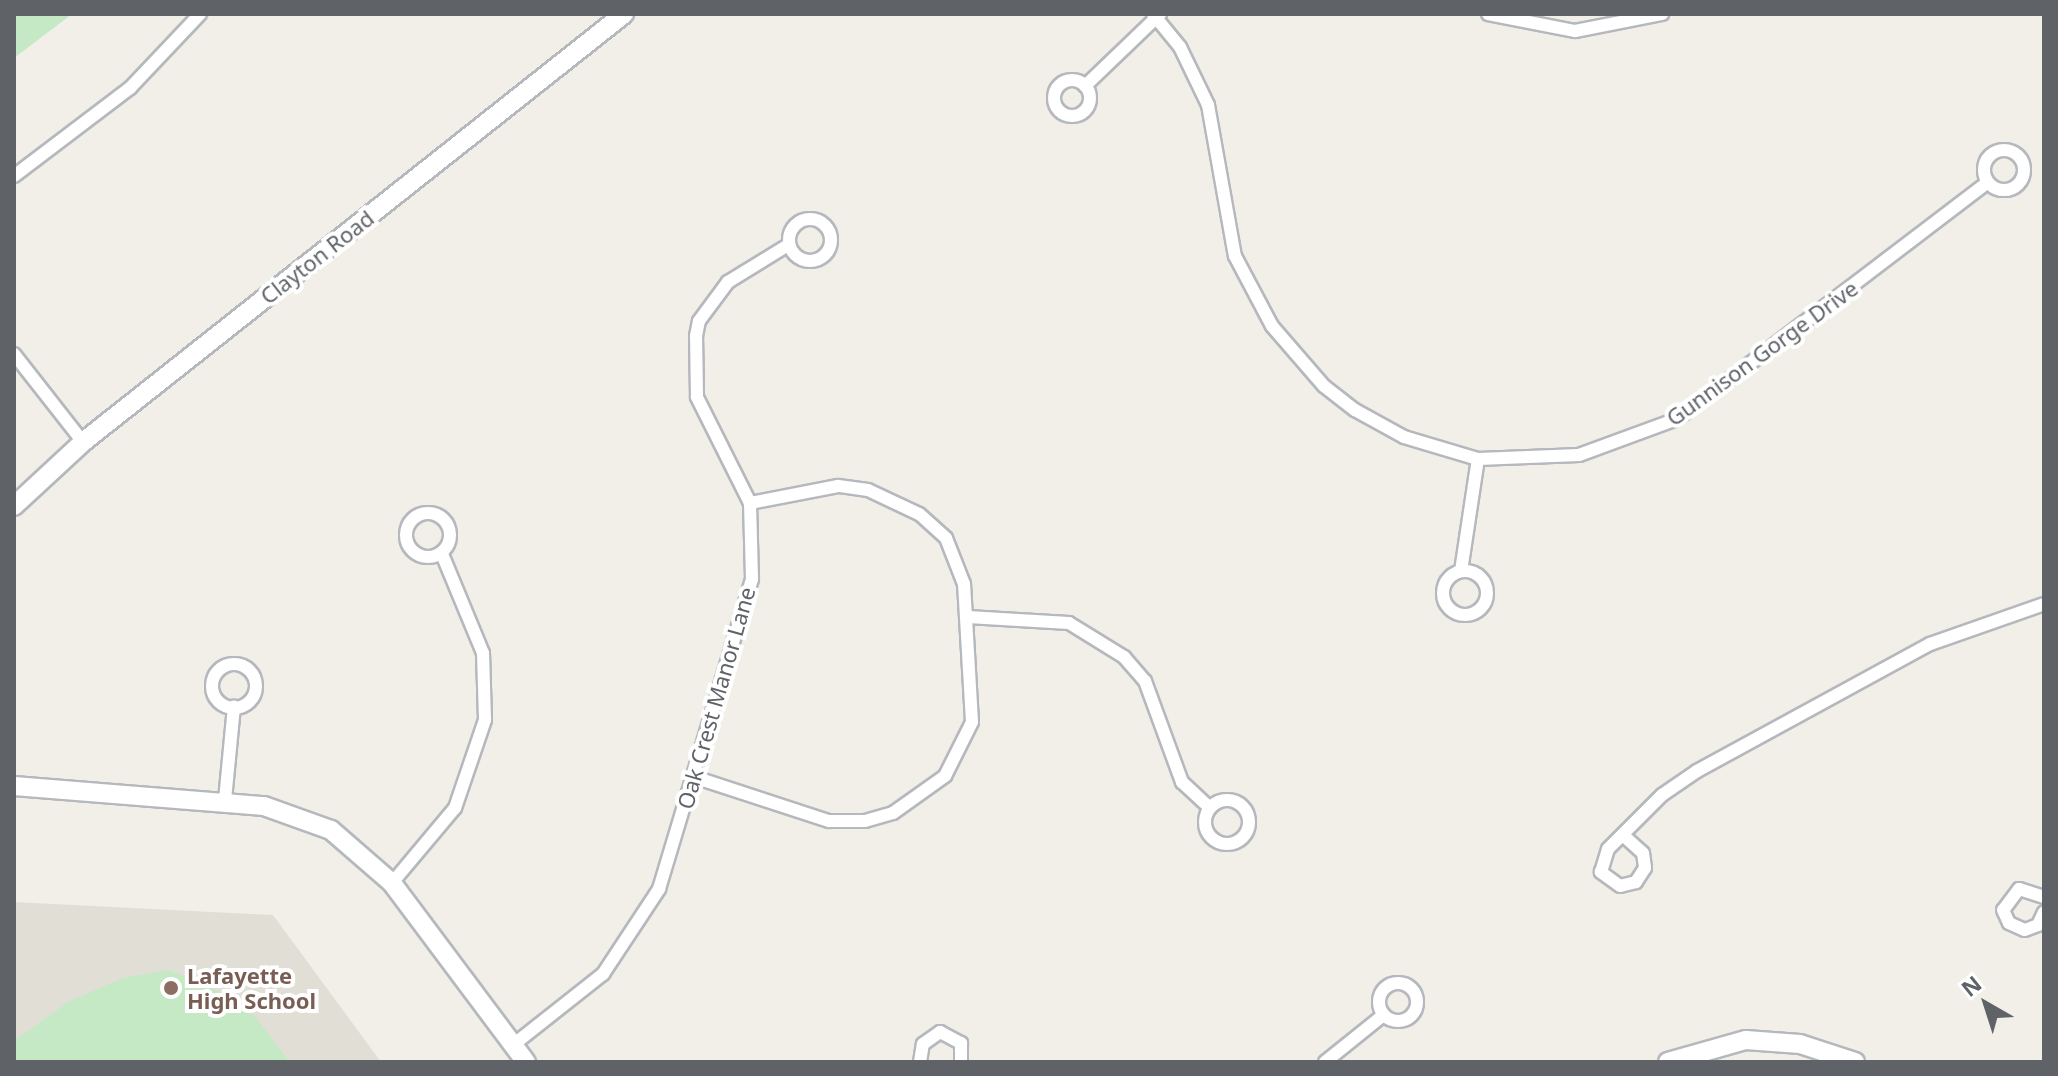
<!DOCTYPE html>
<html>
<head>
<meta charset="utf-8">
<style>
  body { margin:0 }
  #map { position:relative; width:2058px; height:1076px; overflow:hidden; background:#f1efe8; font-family:"Noto Sans",sans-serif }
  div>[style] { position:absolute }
  .education>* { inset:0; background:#e1ded6 }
  .green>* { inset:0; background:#c5e8c5 }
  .roads { filter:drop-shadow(2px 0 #b5b8bc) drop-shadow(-2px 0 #b5b8bc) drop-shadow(0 2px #b5b8bc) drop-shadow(0 -2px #b5b8bc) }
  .street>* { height:12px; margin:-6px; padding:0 6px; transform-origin:6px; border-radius:6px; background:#fff }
  .street>.ring { margin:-6px; padding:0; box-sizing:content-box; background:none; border:12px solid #fff; border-radius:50% }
  .secondary>* { height:18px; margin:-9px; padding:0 9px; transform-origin:9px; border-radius:9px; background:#fff }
  .dots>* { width:22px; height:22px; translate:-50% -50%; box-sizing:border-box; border:4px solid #fff; border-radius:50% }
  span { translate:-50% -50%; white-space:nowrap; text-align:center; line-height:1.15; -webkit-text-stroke:8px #fff; paint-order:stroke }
  .street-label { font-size:22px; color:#5f6368 }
  .education-label { font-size:22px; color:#785e54; font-weight:700 }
  .left { translate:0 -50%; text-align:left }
  .frame { position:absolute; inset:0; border:16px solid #5f6368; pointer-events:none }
  .north { position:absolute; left:1946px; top:964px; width:80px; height:80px; -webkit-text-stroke:6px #fff; paint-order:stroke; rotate:321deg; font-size:22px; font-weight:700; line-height:32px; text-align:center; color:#5f6368 }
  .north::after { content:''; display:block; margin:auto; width:28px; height:36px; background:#5f6368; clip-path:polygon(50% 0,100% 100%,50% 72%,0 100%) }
</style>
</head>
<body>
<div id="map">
  <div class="education">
    <i style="clip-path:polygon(14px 902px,273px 915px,381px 1062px,14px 1062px)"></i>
  </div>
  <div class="green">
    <i style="clip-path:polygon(14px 14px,72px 14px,14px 58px)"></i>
    <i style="clip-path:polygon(168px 970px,210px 986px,253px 1014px,290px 1062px,14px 1062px,14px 1041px,68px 1002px,123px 978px)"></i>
  </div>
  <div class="roads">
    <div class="street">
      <i style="left:1153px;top:14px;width:43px;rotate:50.7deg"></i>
      <i style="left:1180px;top:47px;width:64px;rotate:64.2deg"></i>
      <i style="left:1208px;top:105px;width:153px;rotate:79.9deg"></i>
      <i style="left:1235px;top:256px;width:79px;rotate:62.1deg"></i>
      <i style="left:1272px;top:326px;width:79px;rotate:49.1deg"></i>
      <i style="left:1324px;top:386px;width:39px;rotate:38deg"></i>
      <i style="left:1355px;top:410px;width:56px;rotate:28.9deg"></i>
      <i style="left:1404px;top:437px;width:77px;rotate:16.6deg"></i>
      <i style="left:1478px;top:459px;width:101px;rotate:-2.3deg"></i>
      <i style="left:1579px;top:455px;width:104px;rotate:-20.2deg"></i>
      <i style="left:1677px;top:419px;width:390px;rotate:-37.3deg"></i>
      <i style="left:1488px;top:14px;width:89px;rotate:11.1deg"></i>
      <i style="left:1575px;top:31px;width:89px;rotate:-11.1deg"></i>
      <i class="ring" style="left:1054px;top:80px;width:24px;height:24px"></i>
      <i style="left:1085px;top:86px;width:104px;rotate:-43.8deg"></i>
      <i class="ring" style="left:1984px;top:150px;width:28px;height:28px"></i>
      <i style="left:14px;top:176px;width:146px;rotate:-37.2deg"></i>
      <i style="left:130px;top:88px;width:102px;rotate:-46.6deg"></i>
      <i class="ring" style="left:789px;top:219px;width:30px;height:30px"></i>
      <i style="left:14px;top:354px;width:112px;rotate:51.9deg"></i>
      <i class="ring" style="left:406px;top:513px;width:32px;height:32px"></i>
      <i style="left:1461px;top:571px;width:113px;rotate:-81.4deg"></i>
      <i class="ring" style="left:1443px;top:571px;width:32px;height:32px"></i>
      <i style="left:968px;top:617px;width:101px;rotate:3.4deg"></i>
      <i style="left:1069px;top:623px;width:65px;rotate:31.7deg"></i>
      <i style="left:1124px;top:657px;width:32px;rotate:49deg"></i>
      <i style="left:1145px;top:681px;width:108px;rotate:69.9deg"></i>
      <i style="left:1182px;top:782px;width:38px;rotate:43deg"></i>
      <i class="ring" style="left:212px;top:664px;width:32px;height:32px"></i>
      <i style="left:694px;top:777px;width:142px;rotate:18.1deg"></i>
      <i style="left:829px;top:821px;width:36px"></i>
      <i style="left:865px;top:821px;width:29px;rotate:-16deg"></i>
      <i style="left:893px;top:813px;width:64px;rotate:-35.4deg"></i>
      <i style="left:945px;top:776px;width:60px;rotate:-63.4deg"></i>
      <i style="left:972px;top:722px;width:138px;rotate:-93.3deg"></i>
      <i style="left:964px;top:584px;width:49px;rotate:-111.4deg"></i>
      <i style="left:946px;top:538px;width:36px;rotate:-138deg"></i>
      <i style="left:919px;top:514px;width:56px;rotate:-154.8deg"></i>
      <i style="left:868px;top:490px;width:30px;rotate:-172deg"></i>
      <i style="left:838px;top:486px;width:90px;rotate:169.1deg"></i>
      <i style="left:225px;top:800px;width:94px;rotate:-84.5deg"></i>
      <i class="ring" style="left:1205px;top:800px;width:32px;height:32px"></i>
      <i style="left:1624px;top:836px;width:25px;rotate:42deg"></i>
      <i style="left:1643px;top:853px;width:15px;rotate:82deg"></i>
      <i style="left:1645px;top:868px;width:17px;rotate:123deg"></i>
      <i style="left:1636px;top:882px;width:16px;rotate:166deg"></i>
      <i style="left:1620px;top:886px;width:24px;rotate:-144deg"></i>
      <i style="left:1601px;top:872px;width:24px;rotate:-73deg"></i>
      <i style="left:1608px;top:849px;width:76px;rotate:-45deg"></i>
      <i style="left:1662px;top:795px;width:42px;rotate:-34.4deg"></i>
      <i style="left:1697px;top:771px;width:265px;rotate:-28.6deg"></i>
      <i style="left:1930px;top:644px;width:121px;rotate:-19.3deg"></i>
      <i style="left:392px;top:883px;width:98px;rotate:-50deg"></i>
      <i style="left:455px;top:808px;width:93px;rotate:-71.2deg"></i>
      <i style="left:485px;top:720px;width:67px;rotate:-91.7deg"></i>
      <i style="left:483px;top:653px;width:107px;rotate:-112.5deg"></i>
      <i style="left:2044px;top:897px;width:26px;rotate:-162deg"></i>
      <i style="left:2019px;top:889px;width:26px;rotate:127deg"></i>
      <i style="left:2003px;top:910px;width:14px;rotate:65deg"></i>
      <i style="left:2009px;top:923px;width:17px;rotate:24deg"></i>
      <i style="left:2025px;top:930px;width:14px;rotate:-21deg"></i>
      <i style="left:2038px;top:925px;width:14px;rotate:-65deg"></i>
      <i class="ring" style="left:1379px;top:983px;width:26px;height:26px"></i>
      <i style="left:513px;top:1045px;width:115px;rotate:-38.3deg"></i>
      <i style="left:603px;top:974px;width:102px;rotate:-56.6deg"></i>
      <i style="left:659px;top:889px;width:324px;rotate:-73.3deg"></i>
      <i style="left:752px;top:579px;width:76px;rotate:-91.5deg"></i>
      <i style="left:750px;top:503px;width:119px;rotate:-116.6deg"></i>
      <i style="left:697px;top:397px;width:61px;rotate:-90.9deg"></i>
      <i style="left:696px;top:336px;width:15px;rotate:-79deg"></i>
      <i style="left:699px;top:321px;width:49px;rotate:-53.4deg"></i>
      <i style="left:728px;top:282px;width:67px;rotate:-31.6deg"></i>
      <i style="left:920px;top:1062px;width:18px;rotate:-81deg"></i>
      <i style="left:923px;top:1044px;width:21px;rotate:-35deg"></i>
      <i style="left:940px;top:1032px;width:24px;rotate:28deg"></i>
      <i style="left:961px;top:1043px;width:19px;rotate:90deg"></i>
      <i style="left:1325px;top:1062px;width:72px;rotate:-38.8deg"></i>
    </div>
    <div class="secondary">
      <i style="left:14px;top:506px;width:94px;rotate:-42.8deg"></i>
      <i style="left:83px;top:442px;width:690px;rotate:-38.35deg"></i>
      <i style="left:14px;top:786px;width:251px;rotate:4.6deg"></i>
      <i style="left:264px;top:806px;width:71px;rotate:19.7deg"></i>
      <i style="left:331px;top:830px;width:81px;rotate:41deg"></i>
      <i style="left:392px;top:883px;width:224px;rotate:53.2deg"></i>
      <i style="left:1668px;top:1062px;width:81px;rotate:-15.8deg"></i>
      <i style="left:1746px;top:1040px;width:54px;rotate:4.2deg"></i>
      <i style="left:1800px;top:1044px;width:58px;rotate:18.1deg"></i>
    </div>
  </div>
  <div class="dots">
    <i style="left:171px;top:988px;background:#8d6e63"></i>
  </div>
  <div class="street-label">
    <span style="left:317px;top:257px;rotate:-38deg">Clayton Road</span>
    <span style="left:1762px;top:353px;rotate:-36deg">Gunnison Gorge Drive</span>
    <span style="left:716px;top:698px;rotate:-74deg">Oak Crest Manor Lane</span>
  </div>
  <div class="education-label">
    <span class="left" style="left:187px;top:988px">Lafayette<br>High School</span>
  </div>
  <div class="frame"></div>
  <div class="north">N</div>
</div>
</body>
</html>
